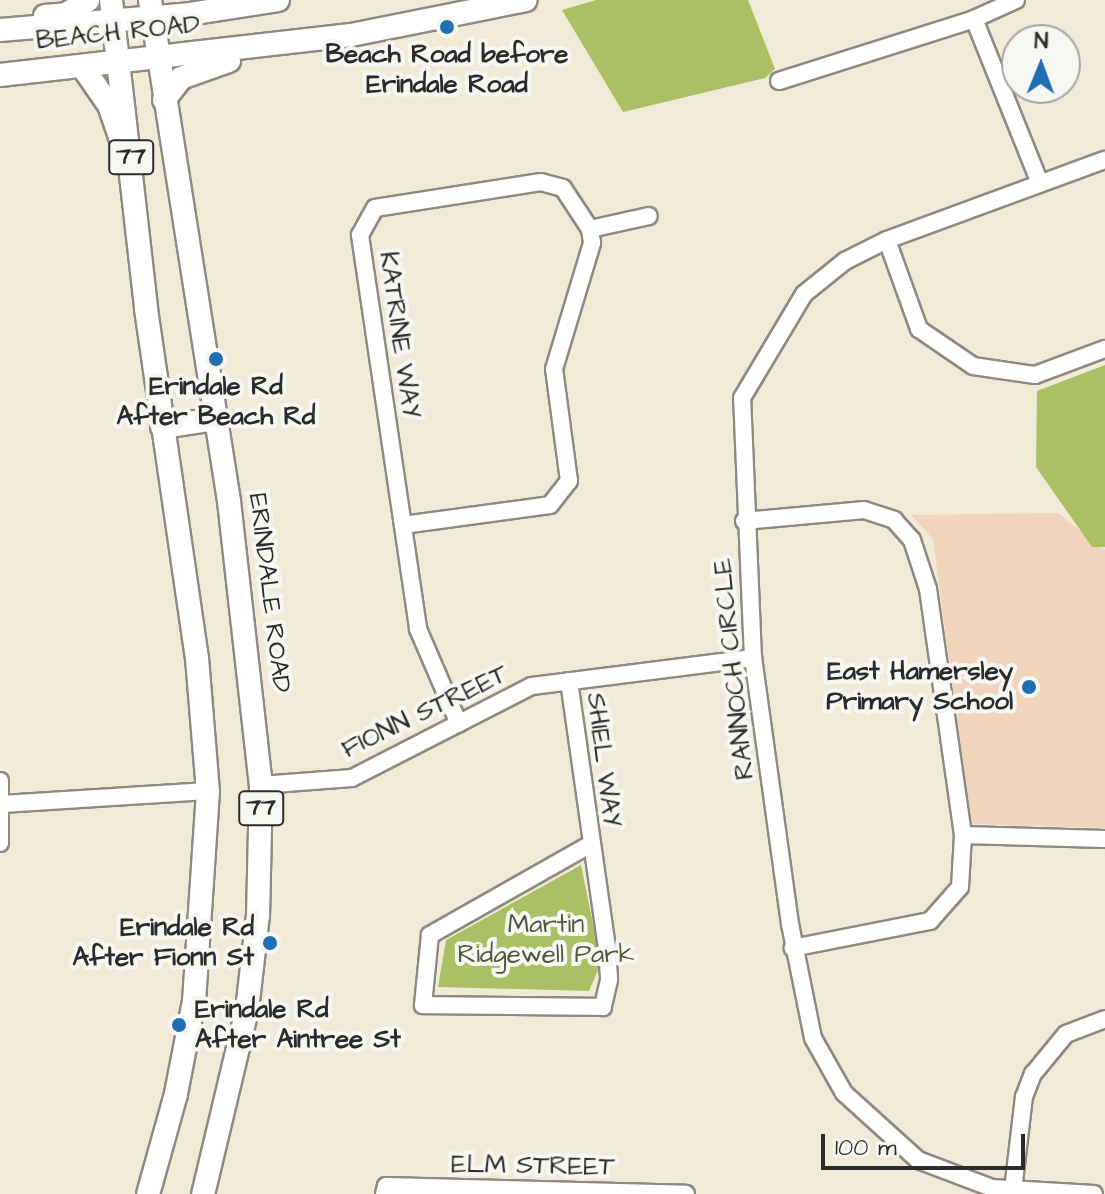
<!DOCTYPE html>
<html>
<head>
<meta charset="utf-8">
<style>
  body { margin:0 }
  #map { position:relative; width:1105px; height:1194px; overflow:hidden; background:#f1ead7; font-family:"Architects Daughter",sans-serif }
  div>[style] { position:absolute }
  .built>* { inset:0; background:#f0d5bc }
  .green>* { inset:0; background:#abc065 }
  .roads { filter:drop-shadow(2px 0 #8e8a81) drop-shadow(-2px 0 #8e8a81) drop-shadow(0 2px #8e8a81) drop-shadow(0 -2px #8e8a81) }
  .minor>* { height:16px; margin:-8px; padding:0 8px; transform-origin:8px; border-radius:8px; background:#fff }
  .major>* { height:22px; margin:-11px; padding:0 11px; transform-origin:11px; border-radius:11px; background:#fff }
  .dots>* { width:22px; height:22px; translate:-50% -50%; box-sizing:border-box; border:4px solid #f6f6f2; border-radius:50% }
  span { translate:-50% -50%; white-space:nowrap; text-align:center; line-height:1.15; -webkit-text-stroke:8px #f6f6f2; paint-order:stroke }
  .shield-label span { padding:2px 6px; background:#f6f6f2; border:2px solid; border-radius:6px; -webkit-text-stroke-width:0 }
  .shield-label { font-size:24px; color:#2b2b2b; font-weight:700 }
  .street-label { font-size:26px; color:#2b2b2b }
  .poi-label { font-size:26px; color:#2b2b2b; font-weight:700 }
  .right { translate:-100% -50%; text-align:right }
  .left { translate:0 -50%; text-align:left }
  .park-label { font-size:26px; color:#51583c }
  .north { position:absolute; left:1001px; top:24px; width:80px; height:80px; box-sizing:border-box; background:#f6f6f2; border:2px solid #a5a5a2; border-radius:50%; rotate:1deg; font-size:22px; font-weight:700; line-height:32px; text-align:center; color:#2b2b2b }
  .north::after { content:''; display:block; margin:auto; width:28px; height:36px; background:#1f6fb2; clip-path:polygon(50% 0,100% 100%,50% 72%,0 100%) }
  .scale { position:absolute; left:821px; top:1134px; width:204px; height:36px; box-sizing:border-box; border:4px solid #2b2b2b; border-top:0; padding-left:10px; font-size:24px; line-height:28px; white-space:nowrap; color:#2b2b2b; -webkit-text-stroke:6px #f6f6f2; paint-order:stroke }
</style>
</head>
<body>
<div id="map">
  <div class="built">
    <i style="clip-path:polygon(1058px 513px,1105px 550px,1105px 828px,971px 824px,933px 539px,911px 515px)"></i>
  </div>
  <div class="green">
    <i style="clip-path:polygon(596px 0,748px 0,775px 69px,765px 78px,623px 112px,562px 10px)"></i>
    <i style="clip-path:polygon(1105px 365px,1105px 547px,1092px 547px,1036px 467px,1037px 391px)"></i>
    <i style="clip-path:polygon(581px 865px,601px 963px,589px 991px,438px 987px,446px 940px)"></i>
  </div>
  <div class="roads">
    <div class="minor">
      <i style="left:974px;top:19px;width:177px;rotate:68.1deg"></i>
      <i style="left:779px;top:81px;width:205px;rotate:-17.6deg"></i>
      <i style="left:974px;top:19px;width:46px;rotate:-24.3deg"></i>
      <i style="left:590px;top:229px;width:60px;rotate:-12.4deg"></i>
      <i style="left:887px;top:240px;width:95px;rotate:70.2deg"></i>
      <i style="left:919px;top:329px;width:65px;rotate:34.4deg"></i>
      <i style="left:973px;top:366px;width:63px;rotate:8.3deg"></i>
      <i style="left:1035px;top:375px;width:75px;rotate:-20.4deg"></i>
      <i style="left:744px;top:521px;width:121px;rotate:-5.2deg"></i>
      <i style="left:864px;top:510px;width:32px;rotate:18deg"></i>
      <i style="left:894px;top:520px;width:27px;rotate:48deg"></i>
      <i style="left:912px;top:540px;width:52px;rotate:71.9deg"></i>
      <i style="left:928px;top:589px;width:248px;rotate:81.9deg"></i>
      <i style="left:963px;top:835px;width:52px;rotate:93.3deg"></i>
      <i style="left:960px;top:887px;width:45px;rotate:131.4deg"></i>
      <i style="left:930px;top:921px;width:140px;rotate:168.9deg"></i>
      <i style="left:403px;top:525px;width:148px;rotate:-7.7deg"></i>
      <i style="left:550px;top:505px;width:31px;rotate:-52deg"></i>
      <i style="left:569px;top:481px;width:113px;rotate:-97.6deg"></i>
      <i style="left:554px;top:369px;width:132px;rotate:-73.2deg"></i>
      <i style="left:592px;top:243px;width:14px;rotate:-98deg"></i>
      <i style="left:590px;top:229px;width:49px;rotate:-123.4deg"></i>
      <i style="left:563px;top:188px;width:23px;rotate:-165deg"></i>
      <i style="left:541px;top:182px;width:168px;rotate:171.1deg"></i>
      <i style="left:375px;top:208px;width:31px;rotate:119deg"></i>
      <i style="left:360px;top:235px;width:398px;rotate:81.6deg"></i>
      <i style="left:418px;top:629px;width:103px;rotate:66.7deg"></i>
      <i style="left:569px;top:681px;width:271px;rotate:81.9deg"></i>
      <i style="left:607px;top:949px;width:31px;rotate:86deg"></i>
      <i style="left:609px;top:980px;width:28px;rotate:103deg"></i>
      <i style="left:603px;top:1007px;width:180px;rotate:-179.4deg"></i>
      <i style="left:423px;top:1005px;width:70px;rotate:-84.3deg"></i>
      <i style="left:430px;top:935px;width:183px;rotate:-29.5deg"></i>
      <i style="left:0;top:781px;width:62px;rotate:90deg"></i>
      <i style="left:261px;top:785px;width:91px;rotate:-4.4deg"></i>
      <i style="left:352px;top:778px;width:202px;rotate:-27.1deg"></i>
      <i style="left:532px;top:686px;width:223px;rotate:-7.2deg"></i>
      <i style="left:2px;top:804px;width:206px;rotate:-3.6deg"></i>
      <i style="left:963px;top:835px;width:142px;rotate:1.6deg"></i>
      <i style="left:1013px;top:1190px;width:94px;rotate:-83.3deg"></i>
      <i style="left:1024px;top:1097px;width:25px;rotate:-69deg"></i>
      <i style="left:1033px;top:1074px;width:52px;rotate:-50.5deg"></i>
      <i style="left:1066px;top:1034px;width:42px;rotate:-21deg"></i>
      <i style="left:384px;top:1194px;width:8px;rotate:-76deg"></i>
      <i style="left:386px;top:1186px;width:300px;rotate:1.5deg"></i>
      <i style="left:1094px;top:1194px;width:102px;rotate:-176.6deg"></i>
      <i style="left:992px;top:1188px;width:79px;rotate:-159.3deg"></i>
      <i style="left:918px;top:1160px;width:100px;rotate:-137.8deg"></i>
      <i style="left:844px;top:1093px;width:63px;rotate:-119.4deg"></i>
      <i style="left:813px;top:1038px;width:116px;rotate:-101.4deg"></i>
      <i style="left:790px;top:924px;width:269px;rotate:-97.9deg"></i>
      <i style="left:753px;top:658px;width:260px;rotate:-92.4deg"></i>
      <i style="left:742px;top:398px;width:121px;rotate:-59.2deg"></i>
      <i style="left:804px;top:294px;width:53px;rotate:-38.8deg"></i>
      <i style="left:845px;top:261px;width:47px;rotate:-26.6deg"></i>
      <i style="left:887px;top:240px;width:232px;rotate:-20.2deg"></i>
    </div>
    <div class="major">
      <i style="left:111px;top:0;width:311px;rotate:83.5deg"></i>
      <i style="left:146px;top:309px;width:353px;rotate:81.7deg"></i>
      <i style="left:197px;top:658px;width:133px;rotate:85.3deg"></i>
      <i style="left:208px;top:791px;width:210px;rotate:93.8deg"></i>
      <i style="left:194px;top:1001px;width:95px;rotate:101deg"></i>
      <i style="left:176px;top:1094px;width:104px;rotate:105.6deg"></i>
      <i style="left:150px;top:0;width:507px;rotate:81.04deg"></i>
      <i style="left:229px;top:501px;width:286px;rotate:83.6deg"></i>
      <i style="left:261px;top:785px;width:130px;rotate:91.3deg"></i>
      <i style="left:258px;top:915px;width:96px;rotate:96.6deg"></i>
      <i style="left:247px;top:1010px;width:189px;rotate:103.4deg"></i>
      <i style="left:45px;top:16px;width:21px;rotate:-5deg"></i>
      <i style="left:66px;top:14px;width:26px;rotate:-32deg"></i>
      <i style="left:0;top:30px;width:190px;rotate:-4.8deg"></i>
      <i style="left:189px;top:14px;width:90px;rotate:-8.9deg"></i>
      <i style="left:82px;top:66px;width:47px;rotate:55.3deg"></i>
      <i style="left:109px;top:105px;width:34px;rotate:71deg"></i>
      <i style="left:0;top:75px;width:353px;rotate:-6.5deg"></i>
      <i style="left:351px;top:35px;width:178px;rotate:-11.3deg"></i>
      <i style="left:164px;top:100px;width:28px;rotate:-52deg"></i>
      <i style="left:181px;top:78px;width:51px;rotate:-19.5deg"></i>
      <i style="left:162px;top:427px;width:55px;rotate:-8.4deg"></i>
    </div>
  </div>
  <div class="dots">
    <i style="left:447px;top:27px;background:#1f6fb2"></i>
    <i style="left:216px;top:359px;background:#1f6fb2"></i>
    <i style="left:1029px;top:687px;background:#1f6fb2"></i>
    <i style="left:270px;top:943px;background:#1f6fb2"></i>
    <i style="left:179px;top:1025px;background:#1f6fb2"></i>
  </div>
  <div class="shield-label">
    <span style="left:131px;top:157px">77</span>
    <span style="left:261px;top:808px">77</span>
  </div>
  <div class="street-label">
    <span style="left:118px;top:33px;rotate:-6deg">BEACH ROAD</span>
    <span style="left:399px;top:335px;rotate:82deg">KATRINE WAY</span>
    <span style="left:269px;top:593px;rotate:83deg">ERINDALE ROAD</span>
    <span style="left:734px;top:669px;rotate:-96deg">RANNOCH CIRCLE</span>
    <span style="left:425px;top:712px;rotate:-26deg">FIONN STREET</span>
    <span style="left:603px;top:760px;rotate:83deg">SHIEL WAY</span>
    <span style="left:533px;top:1166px;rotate:1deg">ELM STREET</span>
  </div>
  <div class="poi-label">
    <span style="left:447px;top:70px">Beach Road before<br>Erindale Road</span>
    <span style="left:216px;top:402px">Erindale Rd<br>After Beach Rd</span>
    <span class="right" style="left:1013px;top:687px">East Hamersley<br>Primary School</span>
    <span class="right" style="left:254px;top:943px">Erindale Rd<br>After Fionn St</span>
    <span class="left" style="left:195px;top:1025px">Erindale Rd<br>After Aintree St</span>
  </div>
  <div class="park-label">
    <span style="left:546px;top:940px">Martin<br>Ridgewell Park</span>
  </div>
  <div class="north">N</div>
  <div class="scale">100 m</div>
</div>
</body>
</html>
